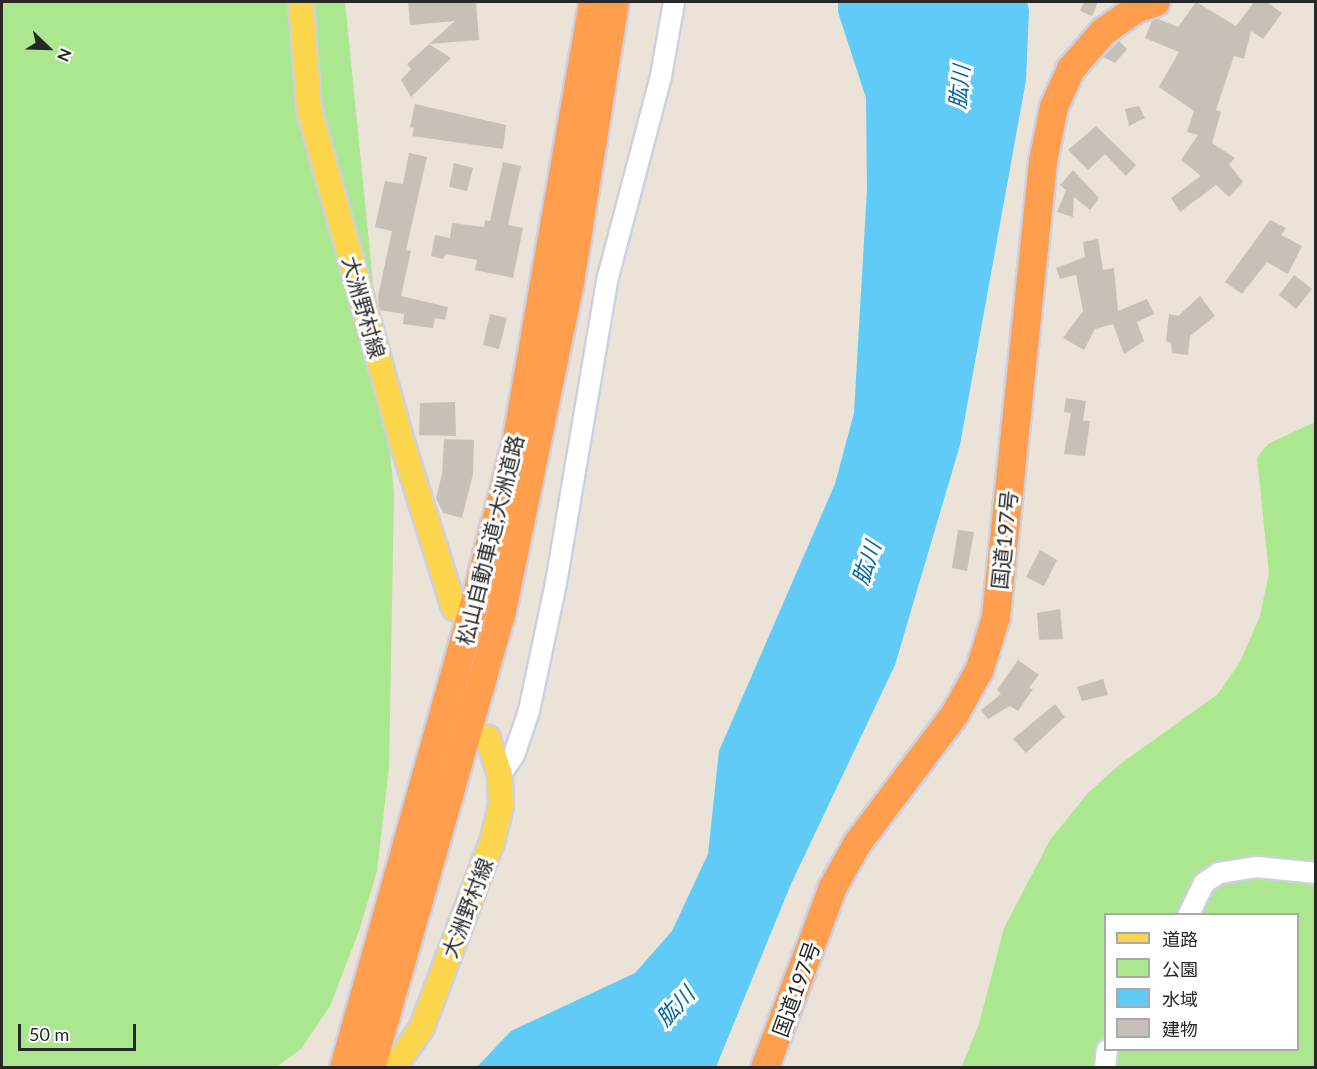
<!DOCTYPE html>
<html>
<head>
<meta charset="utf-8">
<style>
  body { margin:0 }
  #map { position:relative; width:1317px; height:1069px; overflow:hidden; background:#ebe3d7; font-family:Lato,"Noto Sans JP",sans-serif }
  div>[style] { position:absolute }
  .green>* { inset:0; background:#aae78e }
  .water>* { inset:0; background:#60cbf7 }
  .building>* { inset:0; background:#c6c0b7 }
  .roads { filter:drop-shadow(2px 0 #ccd0e2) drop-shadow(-2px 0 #ccd0e2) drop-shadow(0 2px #ccd0e2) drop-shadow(0 -2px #ccd0e2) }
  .minor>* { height:20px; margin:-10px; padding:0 10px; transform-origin:10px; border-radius:10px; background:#fff }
  .major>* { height:24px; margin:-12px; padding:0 12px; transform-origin:12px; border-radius:12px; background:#fbd64d }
  .highway>* { height:28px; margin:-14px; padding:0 14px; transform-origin:14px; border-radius:14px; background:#ff9f4e }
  span { translate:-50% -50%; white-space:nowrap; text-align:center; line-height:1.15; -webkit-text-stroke:6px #fff; paint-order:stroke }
  .street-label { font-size:21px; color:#272727 }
  .water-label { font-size:22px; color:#03669f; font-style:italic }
  .frame { position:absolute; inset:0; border:3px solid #272727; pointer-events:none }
  .legend { position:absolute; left:1104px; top:913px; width:195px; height:138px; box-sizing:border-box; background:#fff; border:2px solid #a9a9a9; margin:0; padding:8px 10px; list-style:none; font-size:18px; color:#272727 }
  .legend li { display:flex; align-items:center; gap:12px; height:30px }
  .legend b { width:30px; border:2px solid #a9a9a9 }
  .north { position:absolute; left:18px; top:18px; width:60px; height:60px; -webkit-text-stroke:4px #fff; paint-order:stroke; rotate:113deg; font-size:16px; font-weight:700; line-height:24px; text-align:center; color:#272727 }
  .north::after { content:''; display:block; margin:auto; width:21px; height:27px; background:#272727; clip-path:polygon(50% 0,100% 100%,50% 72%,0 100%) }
  .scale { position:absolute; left:18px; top:1024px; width:118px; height:27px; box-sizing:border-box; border:3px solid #272727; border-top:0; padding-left:8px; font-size:18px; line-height:21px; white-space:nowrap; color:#272727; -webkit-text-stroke:4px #fff; paint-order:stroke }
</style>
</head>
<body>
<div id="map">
  <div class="green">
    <i style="clip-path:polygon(2px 2px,345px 2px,394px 493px,389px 767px,377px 871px,359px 931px,330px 1006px,301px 1049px,276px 1067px,2px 1068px)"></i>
    <i style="clip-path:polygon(evenodd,1315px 422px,1315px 1067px,961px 1068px,979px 1024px,1004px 928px,1050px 840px,1088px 793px,1119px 765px,1218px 694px,1240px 662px,1260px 616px,1269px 573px,1257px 458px,1268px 444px,1315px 422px,1106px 914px,1298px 914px,1298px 1050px,1106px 1050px,1106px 914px)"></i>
  </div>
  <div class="water">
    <i style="clip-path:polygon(838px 2px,1027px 2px,1029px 10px,1026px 80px,960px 445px,895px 665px,791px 884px,716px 1067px,477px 1067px,511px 1031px,635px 973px,672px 931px,708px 854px,719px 751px,835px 484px,854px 413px,867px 189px,866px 98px,838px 12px)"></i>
  </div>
  <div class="building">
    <i style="clip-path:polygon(408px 2px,476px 2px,479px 40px,429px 44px,451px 58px,411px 97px,401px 80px,411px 69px,407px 64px,455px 21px,410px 25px)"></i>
    <i style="clip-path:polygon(1084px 2px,1098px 2px,1092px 16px,1080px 11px)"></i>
    <i style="clip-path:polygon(1196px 2px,1236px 26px,1254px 2px,1267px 2px,1282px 13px,1263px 39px,1251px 31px,1244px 59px,1234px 56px,1216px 110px,1221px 112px,1212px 143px,1235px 158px,1229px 164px,1243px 182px,1229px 197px,1216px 185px,1180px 212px,1171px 198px,1201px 176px,1181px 160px,1198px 135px,1187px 132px,1194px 111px,1159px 87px,1179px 52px,1145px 38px,1152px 21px,1158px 19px,1178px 27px)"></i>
    <i style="clip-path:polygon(1119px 41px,1127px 49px,1115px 63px,1103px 57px)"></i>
    <i style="clip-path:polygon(415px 104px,506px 125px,503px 149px,412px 136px,414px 128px,410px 127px)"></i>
    <i style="clip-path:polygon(1139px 106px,1145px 118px,1129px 126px,1125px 109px)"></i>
    <i style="clip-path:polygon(1096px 126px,1136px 165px,1126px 176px,1105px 154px,1088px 170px,1068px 150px)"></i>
    <i style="clip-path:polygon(409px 153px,427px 157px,406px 250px,411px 251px,401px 296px,448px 307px,445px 320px,435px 318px,433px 328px,403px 324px,404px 314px,380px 310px,379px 306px,378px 296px,392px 231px,375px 227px,385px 181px,403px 184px)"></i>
    <i style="clip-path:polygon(503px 162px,521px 166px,508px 225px,523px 228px,513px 278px,475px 270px,477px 260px,446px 254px,443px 259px,431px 256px,435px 235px,450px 238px,452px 223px,484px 227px,485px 220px,490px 221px)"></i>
    <i style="clip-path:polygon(454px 163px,473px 168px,467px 191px,449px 187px)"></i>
    <i style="clip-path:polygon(1073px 170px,1099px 198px,1090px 210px,1074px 197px,1073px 217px,1057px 212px,1066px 190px,1060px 185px)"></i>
    <i style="clip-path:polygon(1270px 220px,1286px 228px,1281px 235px,1302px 246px,1288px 274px,1267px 262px,1242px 294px,1225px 282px)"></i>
    <i style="clip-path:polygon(1098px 239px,1103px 270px,1114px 268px,1118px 311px,1147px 299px,1154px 314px,1137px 322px,1144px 341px,1124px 354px,1113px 324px,1095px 329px,1084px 350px,1063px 338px,1083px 311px,1076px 275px,1060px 279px,1056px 268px,1085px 257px,1083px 242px)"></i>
    <i style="clip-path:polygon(1294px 275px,1312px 289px,1296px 309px,1279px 295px)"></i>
    <i style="clip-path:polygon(1200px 296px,1215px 316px,1190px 336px,1188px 355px,1172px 353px,1171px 343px,1166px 341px,1169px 314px,1178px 316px)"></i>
    <i style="clip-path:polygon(490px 314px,507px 318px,499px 349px,483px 345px)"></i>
    <i style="clip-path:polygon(1066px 398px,1086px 401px,1083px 421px,1090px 421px,1085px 456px,1064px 454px,1071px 413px,1064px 412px)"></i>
    <i style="clip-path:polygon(455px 402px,456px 436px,419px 435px,420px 403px)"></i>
    <i style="clip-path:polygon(444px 439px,474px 440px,473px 474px,462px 518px,443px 513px,436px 498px,442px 474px)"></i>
    <i style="clip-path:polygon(958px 530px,974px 532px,967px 571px,952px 568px)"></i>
    <i style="clip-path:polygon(1040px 550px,1057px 560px,1044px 586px,1026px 577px)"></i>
    <i style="clip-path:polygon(1060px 609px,1063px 639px,1039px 640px,1037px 613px)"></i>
    <i style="clip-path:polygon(1018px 660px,1039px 675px,1029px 688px,1033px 689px,1018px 711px,1010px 706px,988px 719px,981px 710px,1001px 694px,997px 690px)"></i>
    <i style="clip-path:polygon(1103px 679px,1108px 695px,1082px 701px,1077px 687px)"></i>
    <i style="clip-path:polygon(1055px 704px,1065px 717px,1026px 753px,1013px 739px)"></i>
  </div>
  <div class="roads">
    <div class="minor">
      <i style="left:500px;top:775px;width:24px;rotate:-55deg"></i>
      <i style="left:514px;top:755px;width:46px;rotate:-71.2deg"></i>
      <i style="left:529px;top:711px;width:131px;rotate:-78.1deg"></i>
      <i style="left:556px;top:583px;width:310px;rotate:-80.4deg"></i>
      <i style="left:608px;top:277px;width:208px;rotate:-75.2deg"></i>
      <i style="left:661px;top:76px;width:75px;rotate:-80deg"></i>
      <i style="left:1189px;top:914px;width:34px;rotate:-64deg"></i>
      <i style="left:1204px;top:883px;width:18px;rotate:-34deg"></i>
      <i style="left:1219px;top:873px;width:38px;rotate:-9deg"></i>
      <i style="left:1257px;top:867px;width:59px;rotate:5.8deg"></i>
      <i style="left:1105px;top:1068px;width:18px;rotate:-84deg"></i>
    </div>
    <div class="major">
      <i style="left:301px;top:2px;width:107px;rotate:85.7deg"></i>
      <i style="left:309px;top:109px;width:346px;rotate:74.4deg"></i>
      <i style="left:402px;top:442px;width:174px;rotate:72.6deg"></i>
      <i style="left:394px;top:1068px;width:50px;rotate:-55.7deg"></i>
      <i style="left:422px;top:1027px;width:198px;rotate:-69.3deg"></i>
      <i style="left:492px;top:842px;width:37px;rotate:-76deg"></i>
      <i style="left:501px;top:806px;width:31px;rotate:-92deg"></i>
      <i style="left:500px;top:775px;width:39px;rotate:-108deg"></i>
    </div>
    <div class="highway">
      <i style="left:344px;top:1068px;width:480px;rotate:-74.3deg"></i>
      <i style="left:474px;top:606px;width:167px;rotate:-75.5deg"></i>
      <i style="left:516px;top:444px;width:449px;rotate:-80.1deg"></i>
      <i style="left:371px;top:1068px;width:470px;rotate:-74deg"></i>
      <i style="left:501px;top:616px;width:340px;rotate:-78.3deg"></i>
      <i style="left:570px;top:283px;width:285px;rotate:-80.9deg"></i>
      <i style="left:765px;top:1068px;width:193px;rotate:-69.4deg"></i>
      <i style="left:833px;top:887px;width:49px;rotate:-60.8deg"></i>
      <i style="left:857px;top:844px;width:163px;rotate:-53deg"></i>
      <i style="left:955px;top:714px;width:51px;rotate:-60.9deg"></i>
      <i style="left:980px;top:669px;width:54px;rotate:-72.9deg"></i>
      <i style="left:996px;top:617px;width:457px;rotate:-84.1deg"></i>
      <i style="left:1043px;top:162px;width:56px;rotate:-78.7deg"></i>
      <i style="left:1054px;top:107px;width:42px;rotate:-65.9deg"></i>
      <i style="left:1071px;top:69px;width:49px;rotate:-49.1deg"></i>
      <i style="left:1103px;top:32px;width:40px;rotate:-34.9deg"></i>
      <i style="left:1136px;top:9px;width:21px;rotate:-19deg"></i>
    </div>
  </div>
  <div class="street-label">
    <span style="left:364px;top:307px;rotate:74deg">大洲野村線</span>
    <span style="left:490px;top:540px;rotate:-76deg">松山自動車道;大洲道路</span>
    <span style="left:1004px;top:540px;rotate:-84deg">国道197号</span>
    <span style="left:467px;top:908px;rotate:-69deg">大洲野村線</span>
    <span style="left:796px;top:989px;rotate:-70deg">国道197号</span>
  </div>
  <div class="water-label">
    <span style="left:959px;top:87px;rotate:-84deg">肱川</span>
    <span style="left:866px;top:563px;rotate:-71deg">肱川</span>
    <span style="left:675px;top:1006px;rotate:-47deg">肱川</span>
  </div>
  <div class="frame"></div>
  <ul class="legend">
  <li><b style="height:8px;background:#fbd64d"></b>道路</li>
  <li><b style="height:16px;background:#aae78e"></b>公園</li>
  <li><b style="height:16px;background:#60cbf7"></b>水域</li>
  <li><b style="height:16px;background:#c6c0b7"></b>建物</li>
  </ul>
  <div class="north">N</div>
  <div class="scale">50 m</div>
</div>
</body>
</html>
